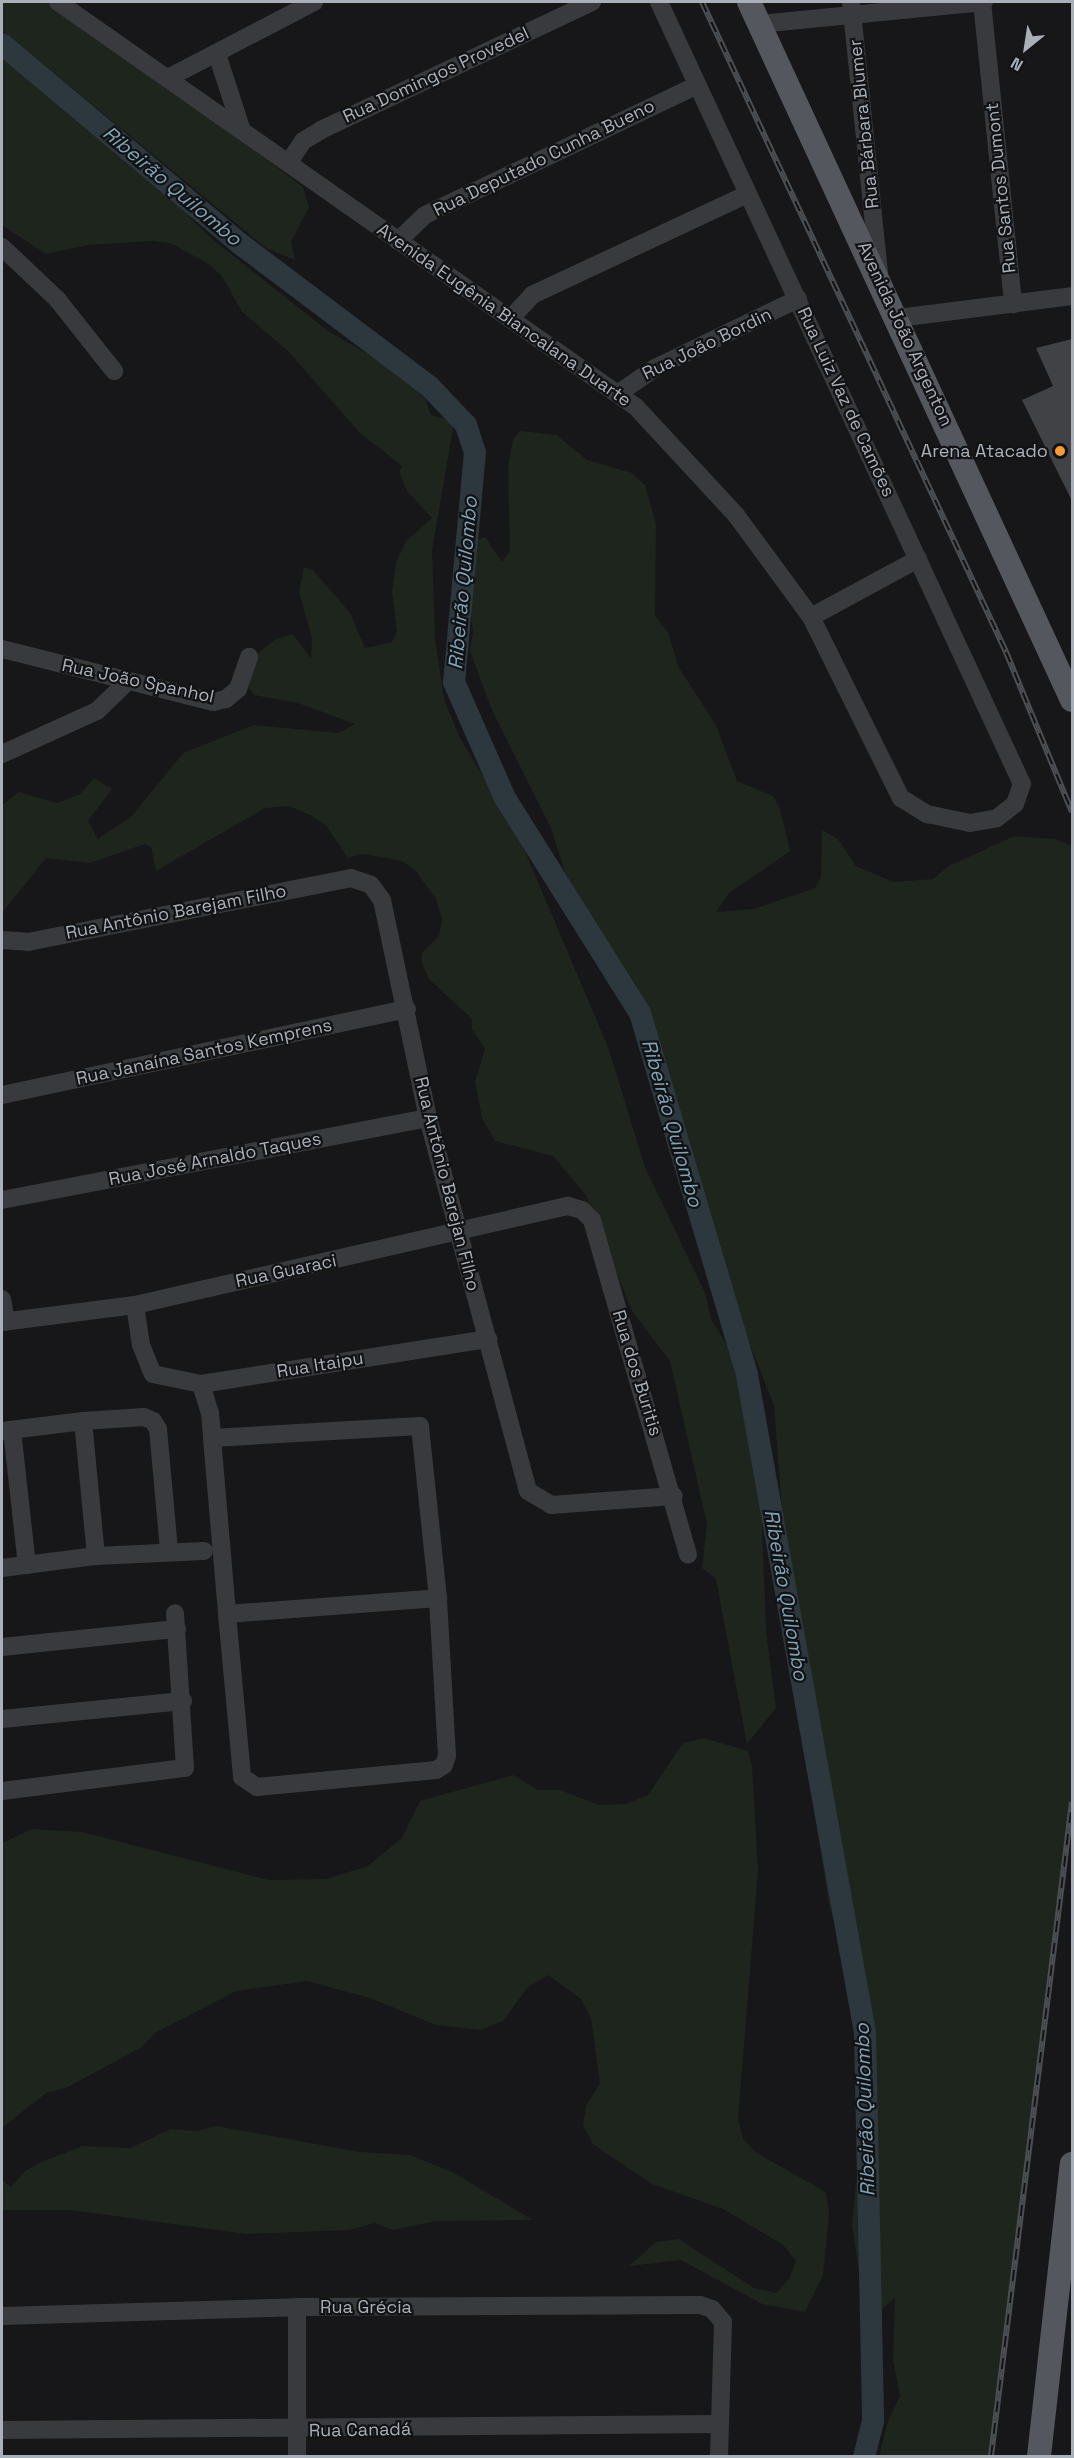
<!DOCTYPE html>
<html>
<head>
<meta charset="utf-8">
<style>
  body { margin:0 }
  #map { position:relative; width:1074px; height:2458px; overflow:hidden; background:#171719; font-family:"Space Grotesk",sans-serif }
  div>[style] { position:absolute }
  .green>* { inset:0; background:#1d251d }
  .river>* { height:22px; margin:-11px; padding:0 11px; transform-origin:11px; border-radius:11px; background:#2c383e }
  .building>* { inset:0; background:#414246 }
  .minor>* { height:18px; margin:-9px; padding:0 9px; transform-origin:9px; border-radius:9px; background:#383a3e }
  .major>* { height:24px; margin:-12px; padding:0 12px; transform-origin:12px; border-radius:12px; background:#54575e }
  .rail>* { height:6px; margin-top:-3px; transform-origin:0; background:repeating-linear-gradient(90deg,#121214 0 11px,#4b4e53 0 22px); box-sizing:border-box; border-block:2px solid #4b4e53 }
  .dots>* { width:16px; height:16px; translate:-50% -50%; box-sizing:border-box; border:3px solid #121214; border-radius:50% }
  span { translate:-50% -50%; white-space:nowrap; text-align:center; line-height:1.15; -webkit-text-stroke:4.5px #121214; paint-order:stroke }
  .street-label { font-size:18px; color:#a9b0ba }
  .poi-label { font-size:18px; color:#a9b0ba }
  .right { translate:-100% -50%; text-align:right }
  .water-label { font-size:20px; color:#7fa3b6; font-style:italic }
  .frame { position:absolute; inset:0; border:3px solid #a9b0ba; pointer-events:none }
  .north { position:absolute; left:996px; top:18px; width:60px; height:60px; -webkit-text-stroke:4px #121214; paint-order:stroke; rotate:210deg; font-size:16px; font-weight:700; line-height:24px; text-align:center; color:#a9b0ba }
  .north::after { content:''; display:block; margin:auto; width:21px; height:27px; background:#a9b0ba; clip-path:polygon(50% 0,100% 100%,50% 72%,0 100%) }
</style>
</head>
<body>
<div id="map">
  <div class="green">
    <i style="clip-path:polygon(2px 2px,58px 2px,303px 187px,309px 207px,291px 242px,295px 260px,266px 248px,2px 30px)"></i>
    <i style="clip-path:polygon(2px 56px,95px 130px,148px 161px,183px 210px,212px 239px,328px 331px,420px 384px,431px 415px,450px 420px,453px 429px,432px 550px,435px 638px,444px 699px,459px 736px,518px 835px,608px 1047px,645px 1167px,706px 1295px,711px 1319px,740px 1366px,757px 1415px,766px 1507px,762px 1527px,766px 1631px,776px 1708px,747px 1744px,716px 1579px,702px 1568px,707px 1524px,670px 1361px,632px 1311px,586px 1195px,553px 1156px,495px 1141px,482px 1118px,475px 1082px,485px 1049px,472px 1029px,472px 1019px,429px 979px,421px 961px,422px 953px,439px 936px,442px 919px,436px 899px,415px 870px,402px 861px,363px 854px,348px 858px,326px 825px,310px 815px,289px 806px,265px 808px,156px 871px,151px 847px,145px 844px,90px 863px,46px 858px,2px 913px,2px 805px,19px 792px,57px 803px,80px 794px,94px 778px,112px 789px,88px 821px,98px 839px,131px 817px,183px 753px,254px 725px,338px 733px,355px 724px,298px 703px,254px 695px,248px 687px,246px 663px,276px 639px,293px 634px,311px 659px,312px 638px,299px 592px,304px 567px,313px 570px,350px 613px,365px 648px,392px 642px,397px 632px,392px 592px,396px 563px,406px 541px,432px 518px,407px 491px,399px 472px,402px 466px,359px 432px,288px 351px,242px 312px,222px 276px,207px 263px,170px 243px,151px 241px,88px 245px,46px 254px,2px 225px)"></i>
    <i style="clip-path:polygon(520px 431px,557px 435px,587px 460px,632px 473px,645px 485px,656px 524px,655px 616px,668px 632px,679px 668px,716px 725px,737px 781px,773px 796px,780px 809px,790px 851px,729px 893px,716px 912px,754px 909px,815px 888px,821px 877px,822px 830px,838px 839px,856px 866px,893px 882px,933px 879px,949px 866px,1014px 836px,1055px 839px,1072px 846px,1072px 1822px,993px 2456px,879px 2456px,888px 2421px,900px 2396px,893px 2360px,895px 2298px,879px 2312px,863px 2298px,852px 2225px,856px 2183px,868px 2153px,870px 2109px,857px 2005px,829px 1904px,796px 1693px,774px 1405px,739px 1317px,727px 1300px,665px 1118px,628px 984px,565px 872px,551px 828px,492px 710px,470px 651px,473px 632px,463px 540px,466px 544px,485px 537px,502px 562px,510px 551px,508px 467px,513px 439px)"></i>
    <i style="clip-path:polygon(704px 1738px,748px 1751px,752px 1765px,758px 1871px,738px 2119px,743px 2138px,755px 2152px,826px 2192px,829px 2214px,823px 2275px,805px 2312px,762px 2304px,681px 2260px,629px 2266px,656px 2242px,679px 2239px,754px 2288px,776px 2293px,789px 2279px,796px 2261px,783px 2245px,723px 2209px,652px 2184px,593px 2144px,583px 2125px,586px 2106px,600px 2083px,591px 2018px,581px 1999px,548px 1975px,527px 1988px,503px 2021px,481px 2030px,436px 2025px,370px 1998px,307px 1981px,236px 1991px,155px 2033px,142px 2047px,66px 2088px,46px 2093px,2px 2128px,2px 1843px,32px 1829px,82px 1832px,269px 1880px,326px 1879px,368px 1866px,402px 1838px,420px 1801px,513px 1775px,538px 1790px,560px 1790px,599px 1805px,626px 1804px,648px 1795px,683px 1743px)"></i>
    <i style="clip-path:polygon(216px 2126px,360px 2152px,410px 2155px,452px 2172px,533px 2220px,436px 2221px,392px 2230px,375px 2223px,349px 2230px,247px 2234px,71px 2210px,2px 2210px,2px 2180px,11px 2187px,25px 2171px,44px 2161px,83px 2146px,130px 2148px,171px 2129px,196px 2131px)"></i>
  </div>
  <div class="river">
    <i style="left:2px;top:44px;width:314px;rotate:40deg"></i>
    <i style="left:243px;top:246px;width:234px;rotate:37deg"></i>
    <i style="left:430px;top:387px;width:52px;rotate:46.5deg"></i>
    <i style="left:466px;top:425px;width:28px;rotate:72deg"></i>
    <i style="left:475px;top:452px;width:231px;rotate:95.2deg"></i>
    <i style="left:454px;top:682px;width:127px;rotate:66.3deg"></i>
    <i style="left:505px;top:798px;width:254px;rotate:57.9deg"></i>
    <i style="left:640px;top:1013px;width:377px;rotate:73.5deg"></i>
    <i style="left:747px;top:1375px;width:668px;rotate:79.83deg"></i>
    <i style="left:865px;top:2033px;width:388px;rotate:88.8deg"></i>
    <i style="left:873px;top:2421px;width:36px;rotate:104deg"></i>
  </div>
  <div class="building">
    <i style="clip-path:polygon(1072px 339px,1072px 501px,1022px 400px,1053px 386px,1036px 348px)"></i>
  </div>
  <div class="minor">
    <i style="left:58px;top:2px;width:706px;rotate:35.02deg"></i>
    <i style="left:636px;top:407px;width:147px;rotate:47.2deg"></i>
    <i style="left:736px;top:515px;width:127px;rotate:53.7deg"></i>
    <i style="left:811px;top:617px;width:202px;rotate:63.6deg"></i>
    <i style="left:901px;top:798px;width:31px;rotate:32deg"></i>
    <i style="left:927px;top:814px;width:44px;rotate:11.8deg"></i>
    <i style="left:970px;top:823px;width:27px;rotate:-10deg"></i>
    <i style="left:997px;top:818px;width:23px;rotate:-38deg"></i>
    <i style="left:1015px;top:804px;width:21px;rotate:-71deg"></i>
    <i style="left:1022px;top:784px;width:862px;rotate:-114.9deg"></i>
    <i style="left:851px;top:2px;width:273px;rotate:84.1deg"></i>
    <i style="left:982px;top:2px;width:304px;rotate:84.1deg"></i>
    <i style="left:759px;top:24px;width:226px;rotate:-5.6deg"></i>
    <i style="left:217px;top:54px;width:78px;rotate:72deg"></i>
    <i style="left:168px;top:78px;width:165px;rotate:-27.5deg"></i>
    <i style="left:289px;top:162px;width:25px;rotate:-56deg"></i>
    <i style="left:303px;top:141px;width:21px;rotate:-31deg"></i>
    <i style="left:321px;top:130px;width:300px;rotate:-25.3deg"></i>
    <i style="left:398px;top:241px;width:37px;rotate:-44deg"></i>
    <i style="left:425px;top:215px;width:301px;rotate:-25.5deg"></i>
    <i style="left:2px;top:247px;width:76px;rotate:43.4deg"></i>
    <i style="left:57px;top:299px;width:92px;rotate:51.6deg"></i>
    <i style="left:898px;top:318px;width:175px;rotate:-7.2deg"></i>
    <i style="left:510px;top:319px;width:33px;rotate:-47deg"></i>
    <i style="left:532px;top:295px;width:238px;rotate:-25.1deg"></i>
    <i style="left:619px;top:393px;width:44px;rotate:-34.8deg"></i>
    <i style="left:655px;top:368px;width:159px;rotate:-25.8deg"></i>
    <i style="left:811px;top:617px;width:122px;rotate:-28.5deg"></i>
    <i style="left:2px;top:649px;width:218px;rotate:14.1deg"></i>
    <i style="left:213px;top:702px;width:13px;rotate:-13deg"></i>
    <i style="left:226px;top:699px;width:16px;rotate:-40deg"></i>
    <i style="left:238px;top:689px;width:34px;rotate:-71deg"></i>
    <i style="left:2px;top:754px;width:104px;rotate:-24.4deg"></i>
    <i style="left:97px;top:711px;width:42px;rotate:-44deg"></i>
    <i style="left:2px;top:940px;width:26px;rotate:4deg"></i>
    <i style="left:28px;top:942px;width:329px;rotate:-11.2deg"></i>
    <i style="left:351px;top:878px;width:21px;rotate:19deg"></i>
    <i style="left:371px;top:885px;width:19px;rotate:54deg"></i>
    <i style="left:382px;top:900px;width:223px;rotate:78.1deg"></i>
    <i style="left:428px;top:1118px;width:386px;rotate:75deg"></i>
    <i style="left:528px;top:1491px;width:27px;rotate:31deg"></i>
    <i style="left:551px;top:1505px;width:123px;rotate:-4.2deg"></i>
    <i style="left:2px;top:1095px;width:414px;rotate:-12deg"></i>
    <i style="left:2px;top:1200px;width:434px;rotate:-10.9deg"></i>
    <i style="left:2px;top:1299px;width:23px;rotate:80deg"></i>
    <i style="left:135px;top:1305px;width:40px;rotate:81.5deg"></i>
    <i style="left:141px;top:1345px;width:31px;rotate:68deg"></i>
    <i style="left:153px;top:1374px;width:49px;rotate:11.8deg"></i>
    <i style="left:201px;top:1384px;width:291px;rotate:-8.9deg"></i>
    <i style="left:2px;top:1322px;width:134px;rotate:-7.3deg"></i>
    <i style="left:135px;top:1305px;width:444px;rotate:-12.9deg"></i>
    <i style="left:568px;top:1206px;width:15px;rotate:16deg"></i>
    <i style="left:582px;top:1210px;width:14px;rotate:45deg"></i>
    <i style="left:592px;top:1220px;width:348px;rotate:74deg"></i>
    <i style="left:201px;top:1384px;width:30px;rotate:73deg"></i>
    <i style="left:210px;top:1413px;width:25px;rotate:85deg"></i>
    <i style="left:212px;top:1438px;width:177px;rotate:85.1deg"></i>
    <i style="left:227px;top:1614px;width:164px;rotate:84.7deg"></i>
    <i style="left:242px;top:1777px;width:18px;rotate:34deg"></i>
    <i style="left:257px;top:1787px;width:180px;rotate:-5.4deg"></i>
    <i style="left:436px;top:1770px;width:9px;rotate:-32deg"></i>
    <i style="left:444px;top:1765px;width:9px;rotate:-72deg"></i>
    <i style="left:447px;top:1756px;width:158px;rotate:-93.3deg"></i>
    <i style="left:438px;top:1598px;width:173px;rotate:-96deg"></i>
    <i style="left:420px;top:1426px;width:208px;rotate:176.7deg"></i>
    <i style="left:83px;top:1421px;width:136px;rotate:84.5deg"></i>
    <i style="left:12px;top:1430px;width:136px;rotate:83.7deg"></i>
    <i style="left:2px;top:1431px;width:82px;rotate:-7deg"></i>
    <i style="left:83px;top:1421px;width:61px;rotate:-3.8deg"></i>
    <i style="left:144px;top:1417px;width:10px;rotate:24deg"></i>
    <i style="left:153px;top:1421px;width:9px;rotate:58deg"></i>
    <i style="left:158px;top:1429px;width:122px;rotate:84.8deg"></i>
    <i style="left:2px;top:1568px;width:95px;rotate:-7.3deg"></i>
    <i style="left:96px;top:1556px;width:108px;rotate:-2.7deg"></i>
    <i style="left:227px;top:1614px;width:212px;rotate:-4.3deg"></i>
    <i style="left:2px;top:1647px;width:176px;rotate:-5.9deg"></i>
    <i style="left:2px;top:1719px;width:182px;rotate:-5.7deg"></i>
    <i style="left:2px;top:1791px;width:184px;rotate:-7.2deg"></i>
    <i style="left:185px;top:1768px;width:155px;rotate:-93.7deg"></i>
    <i style="left:297px;top:2307px;width:149px;rotate:90deg"></i>
    <i style="left:2px;top:2316px;width:295px;rotate:-1.7deg"></i>
    <i style="left:297px;top:2307px;width:403px;rotate:-0.3deg"></i>
    <i style="left:700px;top:2305px;width:13px;rotate:18deg"></i>
    <i style="left:712px;top:2309px;width:17px;rotate:50deg"></i>
    <i style="left:723px;top:2322px;width:134px;rotate:91.7deg"></i>
    <i style="left:2px;top:2430px;width:716px;rotate:-0.48deg"></i>
  </div>
  <div class="major">
    <i style="left:749px;top:2px;width:769px;rotate:65.17deg"></i>
    <i style="left:1039px;top:2456px;width:294px;rotate:-83.6deg"></i>
  </div>
  <div class="rail">
    <i style="left:702px;top:2px;width:718px;rotate:64.93deg"></i>
    <i style="left:1006px;top:652px;width:173px;rotate:67.6deg"></i>
    <i style="left:991px;top:2456px;width:659px;rotate:-82.94deg"></i>
  </div>
  <div class="dots">
    <i style="left:1060px;top:451px;background:#f89b30"></i>
  </div>
  <div class="street-label">
    <span style="left:436px;top:75px;rotate:-25deg">Rua Domingos Provedel</span>
    <span style="left:864px;top:124px;rotate:-96deg">Rua Bárbara Blumer</span>
    <span style="left:544px;top:158px;rotate:-26deg">Rua Deputado Cunha Bueno</span>
    <span style="left:1001px;top:188px;rotate:-96deg">Rua Santos Dumont</span>
    <span style="left:504px;top:315px;rotate:35deg">Avenida Eugênia Biancalana Duarte</span>
    <span style="left:905px;top:334px;rotate:65deg">Avenida João Argenton</span>
    <span style="left:707px;top:344px;rotate:-26deg">Rua João Bordin</span>
    <span style="left:846px;top:402px;rotate:65deg">Rua Luiz Vaz de Camões</span>
    <span style="left:138px;top:681px;rotate:12deg">Rua João Spanhol</span>
    <span style="left:176px;top:912px;rotate:-11deg">Rua Antônio Barejam Filho</span>
    <span style="left:204px;top:1052px;rotate:-12deg">Rua Janaína Santos Kemprens</span>
    <span style="left:215px;top:1159px;rotate:-11deg">Rua José Arnaldo Taques</span>
    <span style="left:447px;top:1184px;rotate:76deg">Rua Antônio Barejan Filho</span>
    <span style="left:286px;top:1271px;rotate:-12deg">Rua Guaraci</span>
    <span style="left:320px;top:1365px;rotate:-9deg">Rua Itaipu</span>
    <span style="left:637px;top:1373px;rotate:73deg">Rua dos Buritis</span>
    <span style="left:366px;top:2307px">Rua Grécia</span>
    <span style="left:360px;top:2430px;rotate:-1deg">Rua Canadá</span>
  </div>
  <div class="poi-label">
    <span class="right" style="left:1048px;top:451px">Arena Atacado</span>
  </div>
  <div class="water-label">
    <span style="left:172px;top:186px;rotate:40deg">Ribeirão Quilombo</span>
    <span style="left:463px;top:583px;rotate:-85deg">Ribeirão Quilombo</span>
    <span style="left:672px;top:1123px;rotate:74deg">Ribeirão Quilombo</span>
    <span style="left:786px;top:1595px;rotate:80deg">Ribeirão Quilombo</span>
    <span style="left:865px;top:2110px;rotate:-92deg">Ribeirão Quilombo</span>
  </div>
  <div class="frame"></div>
  <div class="north">N</div>
</div>
</body>
</html>
